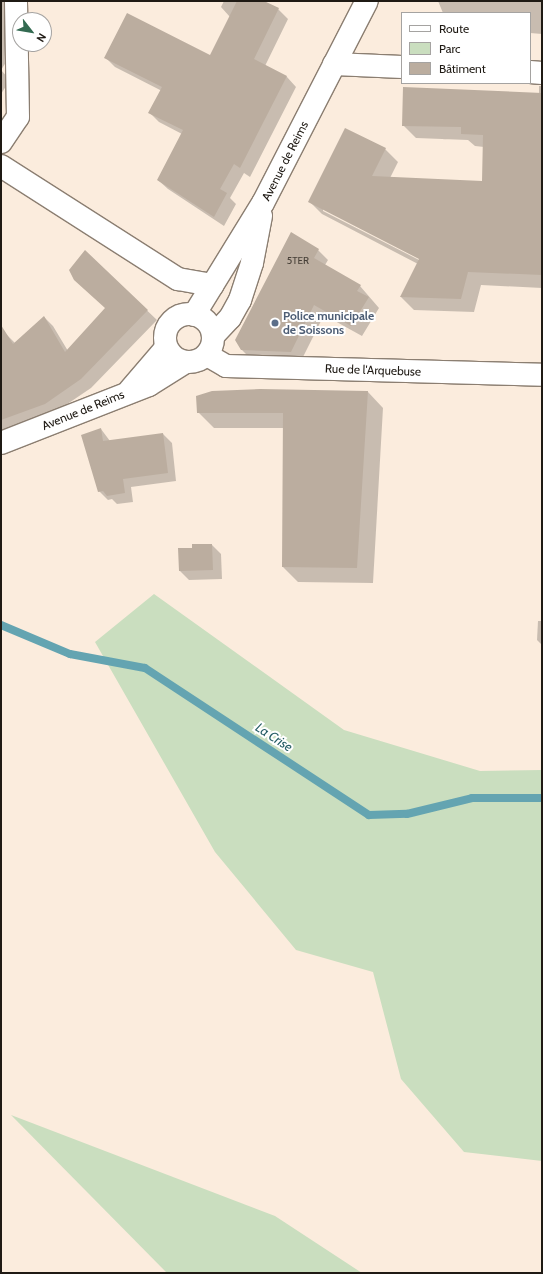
<!DOCTYPE html>
<html>
<head>
<meta charset="utf-8">
<style>
  body { margin:0 }
  #map { position:relative; width:543px; height:1274px; overflow:hidden; background:#fbecdd; font-family:Cabin,sans-serif }
  div>[style] { position:absolute }
  .green>* { inset:0; background:#cadebf }
  .shadow>* { inset:0; background:#0003 }
  .stream>* { height:8px; margin:-4px; padding:0 4px; transform-origin:4px; border-radius:4px; background:#64a4b1 }
  .building>* { inset:0; background:#bbad9f }
  .roads { filter:drop-shadow(1px 0 #8b7e71) drop-shadow(-1px 0 #8b7e71) drop-shadow(0 1px #8b7e71) drop-shadow(0 -1px #8b7e71) }
  .minor>* { height:22px; margin:-11px; padding:0 11px; transform-origin:11px; border-radius:11px; background:#fff }
  .major>* { height:22px; margin:-11px; padding:0 11px; transform-origin:11px; border-radius:11px; background:#fff }
  .major>.ring { margin:-11px; padding:0; box-sizing:content-box; background:none; border:22px solid #fff; border-radius:50% }
  .dots>* { width:11px; height:11px; translate:-50% -50%; box-sizing:border-box; border:2px solid #fff; border-radius:50% }
  span { translate:-50% -50%; white-space:nowrap; text-align:center; line-height:1.15; -webkit-text-stroke:4px #fff; paint-order:stroke }
  .number-label { font-size:10px; color:#463f37 }
  .number-label span { -webkit-text-stroke-width:0 }
  .street-label { font-size:12px; color:#1f1a14 }
  .service-label { font-size:12px; color:#4e5e75; font-weight:700 }
  .left { translate:0 -50%; text-align:left }
  .water-label { font-size:13px; color:#265d66; font-style:italic }
  .frame { position:absolute; inset:0; border:2px solid #1f1a14; pointer-events:none }
  .legend { position:absolute; left:401px; top:12px; width:130px; height:72px; box-sizing:border-box; background:#fff; border:1px solid #a5a3a1; margin:0; padding:5px 7px; list-style:none; font-size:12px; color:#1f1a14 }
  .legend li { display:flex; align-items:center; gap:8px; height:20px }
  .legend b { width:20px; border:1px solid #a5a3a1 }
  .north { position:absolute; left:12px; top:12px; width:40px; height:40px; box-sizing:border-box; background:#fff; border:1px solid #a5a3a1; border-radius:50%; rotate:121deg; font-size:11px; font-weight:700; line-height:16px; text-align:center; color:#1f1a14 }
  .north::after { content:''; display:block; margin:auto; width:14px; height:18px; background:#336a51; clip-path:polygon(50% 0,100% 100%,50% 72%,0 100%) }
</style>
</head>
<body>
<div id="map">
  <div class="green">
    <i style="clip-path:polygon(154px 594px,344px 730px,480px 771px,542px 770px,542px 1161px,464px 1152px,401px 1079px,373px 972px,296px 950px,215px 852px,95px 642px)"></i>
    <i style="clip-path:polygon(11px 1115px,275px 1216px,362px 1273px,167px 1273px)"></i>
  </div>
  <div class="shadow">
    <i style="clip-path:polygon(1px 1px,21px 1px,18px 44px,1px 70px,10px 80px,1px 94px)"></i>
    <i style="clip-path:polygon(224px 1px,262px 1px,278px 9px,288px 19px,265px 66px,287px 77px,296px 87px,250px 177px,244px 173px,230px 198px,236px 204px,224px 226px,168px 189px,158px 180px,182px 134px,159px 122px,149px 112px,162px 91px,115px 67px,105px 57px,211px 57px,230px 17px,221px 7px)"></i>
    <i style="clip-path:polygon(438px 1px,542px 1px,542px 61px,542px 34px,530px 33px,530px 13px,443px 13px)"></i>
    <i style="clip-path:polygon(evenodd,539px 86px,542px 86px,542px 288px,481px 285px,474px 312px,414px 310px,401px 297px,418px 264px,322px 214px,309px 201px,385px 149px,398px 162px,390px 178px,483px 182px,484px 147px,475px 146px,468px 140px,416px 138px,403px 125px,539px 94px,539px 86px,323px 208px,424px 260px,423px 262px,323px 211px,323px 208px)"></i>
    <i style="clip-path:polygon(318px 250px,328px 260px,325px 265px,360px 286px,379px 308px,362px 336px,324px 315px,301px 361px,252px 360px,242px 350px)"></i>
    <i style="clip-path:polygon(85px 251px,157px 320px,91px 388px,54px 413px,1px 434px,1px 337px,6px 334px,16px 344px,44px 317px,53px 326px,68px 351px,106px 308px)"></i>
    <i style="clip-path:polygon(368px 392px,383px 408px,373px 583px,298px 582px,283px 567px,284px 428px,214px 428px,198px 412px)"></i>
    <i style="clip-path:polygon(101px 429px,110px 441px,163px 434px,172px 443px,176px 481px,131px 487px,133px 502px,117px 504px,112px 499px,108px 500px,99px 491px)"></i>
    <i style="clip-path:polygon(212px 545px,221px 554px,222px 579px,189px 580px,180px 571px)"></i>
    <i style="clip-path:polygon(538px 621px,542px 621px,542px 645px,537px 640px)"></i>
  </div>
  <div class="stream">
    <i style="left:1px;top:625px;width:75px;rotate:22.8deg"></i>
    <i style="left:70px;top:654px;width:76px;rotate:10.6deg"></i>
    <i style="left:145px;top:668px;width:268px;rotate:33.3deg"></i>
    <i style="left:369px;top:815px;width:38px;rotate:-2deg"></i>
    <i style="left:407px;top:814px;width:67px;rotate:-13.8deg"></i>
    <i style="left:472px;top:798px;width:70px"></i>
  </div>
  <div class="building">
    <i style="clip-path:polygon(237px 1px,264px 1px,279px 8px,254px 59px,287px 76px,240px 168px,234px 164px,220px 189px,227px 193px,214px 217px,157px 180px,183px 130px,148px 113px,162px 87px,104px 58px,127px 13px,210px 55px)"></i>
    <i style="clip-path:polygon(403px 87px,542px 93px,542px 275px,468px 272px,461px 299px,400px 297px,419px 259px,308px 202px,345px 128px,386px 148px,372px 176px,482px 181px,483px 135px,461px 134px,461px 127px,402px 126px)"></i>
    <i style="clip-path:polygon(291px 232px,319px 249px,314px 258px,361px 285px,357px 291px,369px 297px,351px 326px,314px 305px,291px 352px,241px 350px,235px 340px)"></i>
    <i style="clip-path:polygon(85px 250px,148px 310px,81px 379px,45px 404px,1px 420px,1px 325px,13px 344px,44px 316px,65px 352px,105px 308px,74px 280px,69px 270px)"></i>
    <i style="clip-path:polygon(260px 389px,368px 391px,357px 568px,282px 567px,283px 413px,197px 413px,196px 396px,212px 391px)"></i>
    <i style="clip-path:polygon(101px 428px,103px 441px,163px 433px,168px 473px,123px 479px,125px 493px,107px 496px,103px 491px,98px 492px,81px 435px)"></i>
    <i style="clip-path:polygon(192px 544px,212px 544px,213px 570px,179px 571px,178px 548px,192px 548px)"></i>
  </div>
  <div class="roads">
    <div class="minor">
      <i style="left:334px;top:64px;width:68px;rotate:2.5deg"></i>
      <i style="left:530px;top:72px;width:12px;rotate:5deg"></i>
      <i style="left:1px;top:142px;width:30px;rotate:-56deg"></i>
      <i style="left:18px;top:117px;width:116px;rotate:-91deg"></i>
      <i style="left:1px;top:166px;width:210px;rotate:32.6deg"></i>
      <i style="left:178px;top:279px;width:35px;rotate:10deg"></i>
      <i style="left:207px;top:355px;width:22px;rotate:30deg"></i>
      <i style="left:226px;top:366px;width:316px;rotate:1.6deg"></i>
    </div>
    <div class="major">
      <i class="ring" style="left:165px;top:314px;width:26px;height:26px"></i>
      <i style="left:194px;top:315px;width:132px;rotate:-58.4deg"></i>
      <i style="left:263px;top:203px;width:227px;rotate:-62.8deg"></i>
      <i style="left:213px;top:336px;width:25px;rotate:-47deg"></i>
      <i style="left:230px;top:318px;width:21px;rotate:-61deg"></i>
      <i style="left:240px;top:300px;width:39px;rotate:-72deg"></i>
      <i style="left:252px;top:263px;width:48px;rotate:-79.2deg"></i>
      <i style="left:130px;top:390px;width:55px;rotate:-49.4deg"></i>
      <i style="left:1px;top:443px;width:159px;rotate:-21.4deg"></i>
      <i style="left:149px;top:385px;width:41px;rotate:-32.2deg"></i>
    </div>
  </div>
  <div class="dots">
    <i style="left:275px;top:323px;background:#5c6f8a"></i>
  </div>
  <div class="number-label">
    <span style="left:298px;top:261px">5TER</span>
  </div>
  <div class="street-label">
    <span style="left:285px;top:161px;rotate:-63deg">Avenue de Reims</span>
    <span style="left:373px;top:370px;rotate:2deg">Rue de l'Arquebuse</span>
    <span style="left:83px;top:410px;rotate:-22deg">Avenue de Reims</span>
  </div>
  <div class="service-label">
    <span class="left" style="left:283px;top:323px">Police municipale<br>de Soissons</span>
  </div>
  <div class="water-label">
    <span style="left:274px;top:737px;rotate:33deg">La Crise</span>
  </div>
  <div class="frame"></div>
  <ul class="legend">
  <li><b style="height:5px;background:#fff"></b>Route</li>
  <li><b style="height:11px;background:#cadebf"></b>Parc</li>
  <li><b style="height:11px;background:#bbad9f"></b>Bâtiment</li>
  </ul>
  <div class="north">N</div>
</div>
</body>
</html>
